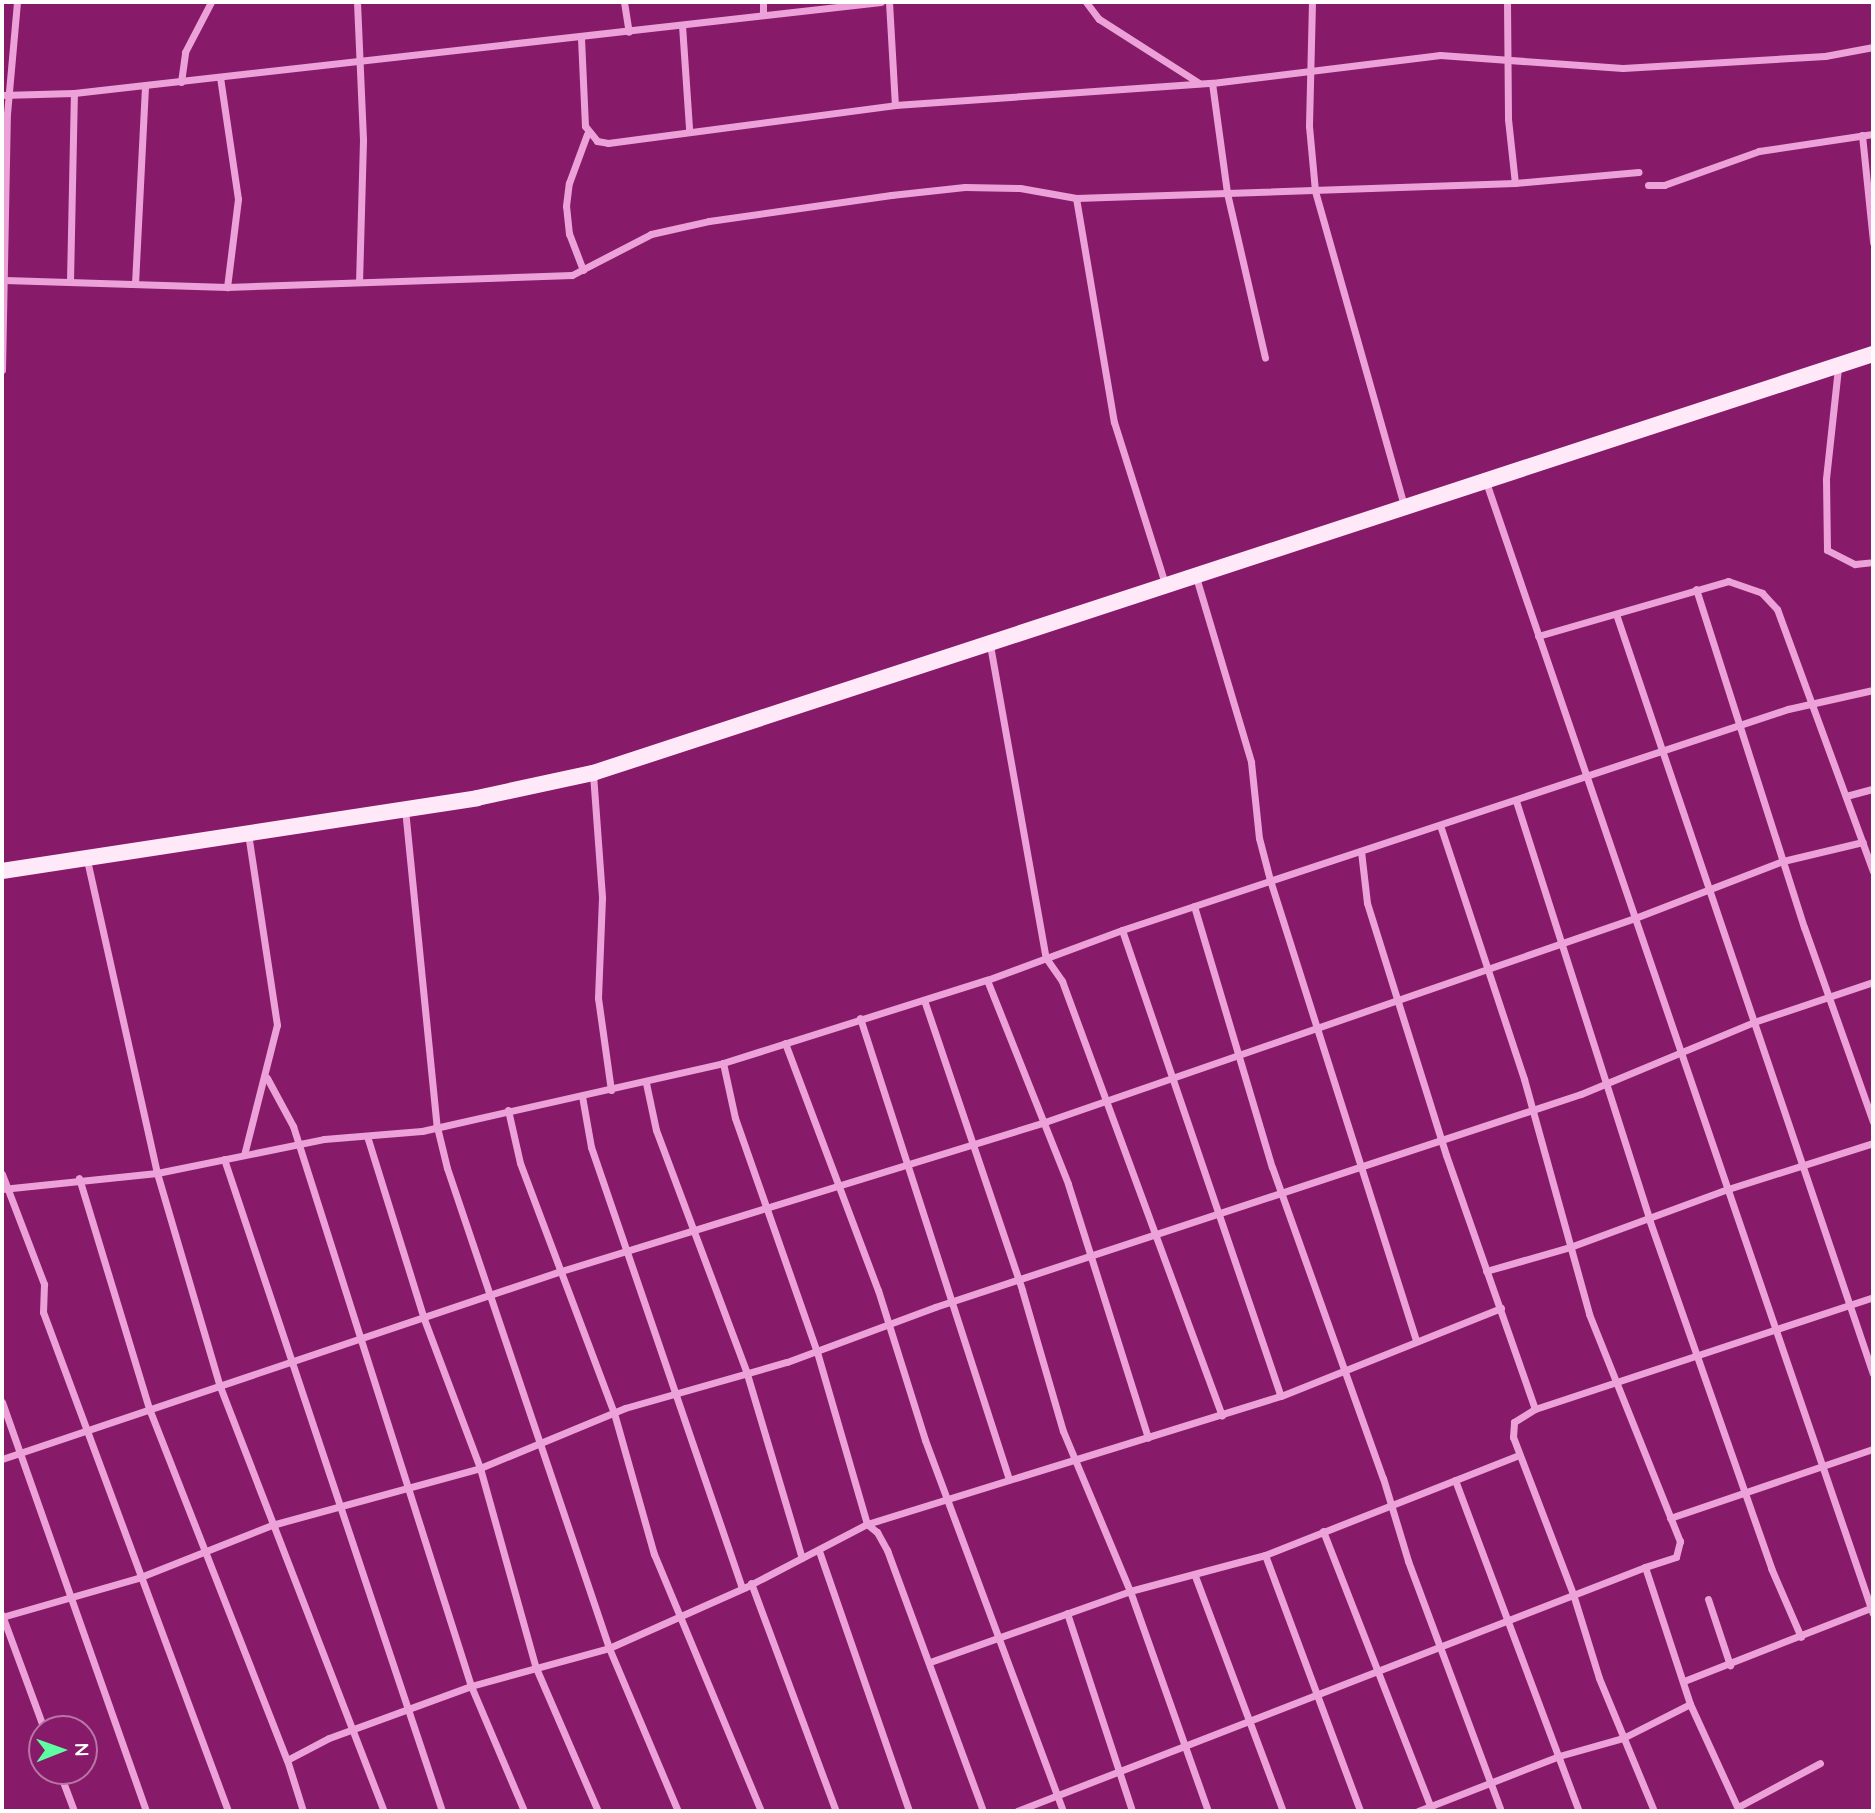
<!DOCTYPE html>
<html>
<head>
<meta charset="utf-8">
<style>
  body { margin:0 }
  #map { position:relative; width:1875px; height:1813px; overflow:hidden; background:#881a6a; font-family:Quicksand,sans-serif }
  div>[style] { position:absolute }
  .minor>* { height:7px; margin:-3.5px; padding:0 3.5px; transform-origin:3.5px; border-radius:3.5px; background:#eca2d9 }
  .primary>* { height:16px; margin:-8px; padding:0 8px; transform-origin:8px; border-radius:8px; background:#ffe8f8 }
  span { translate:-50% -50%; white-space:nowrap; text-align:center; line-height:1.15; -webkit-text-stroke:5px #881a6a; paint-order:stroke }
  .frame { position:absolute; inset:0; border:4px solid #fff; pointer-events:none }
  .north { position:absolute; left:28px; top:1715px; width:70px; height:70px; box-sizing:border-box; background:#881a6a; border:2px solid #b876a6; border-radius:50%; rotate:89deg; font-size:19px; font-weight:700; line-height:28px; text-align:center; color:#fff }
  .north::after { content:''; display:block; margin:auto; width:24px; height:32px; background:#5efea2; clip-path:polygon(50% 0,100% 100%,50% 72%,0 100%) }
</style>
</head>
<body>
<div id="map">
  <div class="minor">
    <i style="left:357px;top:2px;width:138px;rotate:87.5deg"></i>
    <i style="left:363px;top:140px;width:141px;rotate:91.6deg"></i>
    <i style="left:624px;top:2px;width:30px;rotate:81deg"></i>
    <i style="left:763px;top:2px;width:13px;rotate:90deg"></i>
    <i style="left:889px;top:2px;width:103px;rotate:86.7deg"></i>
    <i style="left:1086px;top:2px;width:21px;rotate:53deg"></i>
    <i style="left:1099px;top:19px;width:119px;rotate:32.6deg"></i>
    <i style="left:1312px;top:2px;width:124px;rotate:91.4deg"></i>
    <i style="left:1309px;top:126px;width:65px;rotate:84.7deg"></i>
    <i style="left:1315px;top:191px;width:327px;rotate:74.2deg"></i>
    <i style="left:1507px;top:2px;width:117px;rotate:89.5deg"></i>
    <i style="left:1508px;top:119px;width:64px;rotate:83.8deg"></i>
    <i style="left:682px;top:25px;width:104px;rotate:86.1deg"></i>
    <i style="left:581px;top:38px;width:88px;rotate:87.4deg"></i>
    <i style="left:585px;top:126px;width:19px;rotate:51deg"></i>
    <i style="left:597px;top:141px;width:11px;rotate:10deg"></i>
    <i style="left:608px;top:143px;width:290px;rotate:-7.5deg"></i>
    <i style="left:895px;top:105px;width:318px;rotate:-4deg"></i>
    <i style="left:1212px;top:83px;width:230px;rotate:-7deg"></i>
    <i style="left:1440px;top:55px;width:183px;rotate:4.1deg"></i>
    <i style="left:1623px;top:68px;width:202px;rotate:-3.4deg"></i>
    <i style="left:1825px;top:56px;width:49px;rotate:-10.6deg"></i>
    <i style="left:220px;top:77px;width:123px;rotate:81.6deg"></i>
    <i style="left:238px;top:199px;width:89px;rotate:97.1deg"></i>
    <i style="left:181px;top:82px;width:30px;rotate:-82deg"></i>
    <i style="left:185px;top:52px;width:56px;rotate:-62.5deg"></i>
    <i style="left:1212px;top:83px;width:111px;rotate:82.2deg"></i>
    <i style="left:1227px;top:193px;width:288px;rotate:-2deg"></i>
    <i style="left:1515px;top:183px;width:124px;rotate:-5.1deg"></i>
    <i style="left:2px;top:95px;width:72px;rotate:-1.6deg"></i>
    <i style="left:74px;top:93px;width:812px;rotate:-6.43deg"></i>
    <i style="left:1862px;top:135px;width:108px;rotate:84.1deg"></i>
    <i style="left:1648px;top:185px;width:16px"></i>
    <i style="left:1664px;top:185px;width:101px;rotate:-19.7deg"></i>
    <i style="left:1759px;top:151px;width:115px;rotate:-8.5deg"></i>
    <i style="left:1076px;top:198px;width:227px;rotate:80.4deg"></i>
    <i style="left:1114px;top:422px;width:173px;rotate:72.5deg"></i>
    <i style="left:583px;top:270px;width:39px;rotate:-111deg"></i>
    <i style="left:569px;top:234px;width:28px;rotate:-96deg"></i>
    <i style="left:566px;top:206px;width:23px;rotate:-83deg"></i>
    <i style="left:569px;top:183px;width:52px;rotate:-69.8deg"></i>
    <i style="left:5px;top:280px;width:222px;rotate:1.8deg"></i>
    <i style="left:227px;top:287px;width:345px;rotate:-2deg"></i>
    <i style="left:572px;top:275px;width:89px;rotate:-27.4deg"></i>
    <i style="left:651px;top:234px;width:59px;rotate:-12.6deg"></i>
    <i style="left:709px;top:221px;width:184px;rotate:-8.1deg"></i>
    <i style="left:891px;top:195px;width:74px;rotate:-6.2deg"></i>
    <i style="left:965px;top:187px;width:55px;rotate:1deg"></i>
    <i style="left:1020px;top:188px;width:57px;rotate:10.1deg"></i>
    <i style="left:1076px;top:198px;width:151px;rotate:-1.9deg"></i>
    <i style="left:1227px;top:193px;width:169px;rotate:77deg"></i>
    <i style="left:70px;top:281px;width:188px;rotate:-88.8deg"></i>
    <i style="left:135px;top:284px;width:199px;rotate:-87.1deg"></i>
    <i style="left:1838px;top:368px;width:112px;rotate:96.2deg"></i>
    <i style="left:1826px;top:479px;width:71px;rotate:89.2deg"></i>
    <i style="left:1827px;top:550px;width:31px;rotate:27deg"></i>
    <i style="left:1855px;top:564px;width:18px;rotate:-6deg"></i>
    <i style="left:2px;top:370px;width:256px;rotate:-88.9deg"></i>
    <i style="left:7px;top:114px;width:112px;rotate:-84.9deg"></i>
    <i style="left:1486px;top:482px;width:1196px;rotate:71.13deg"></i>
    <i style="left:1196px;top:577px;width:193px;rotate:73.4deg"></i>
    <i style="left:1251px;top:762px;width:76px;rotate:84deg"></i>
    <i style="left:1259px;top:838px;width:43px;rotate:75.3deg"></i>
    <i style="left:1270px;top:880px;width:484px;rotate:72.4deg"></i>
    <i style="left:1696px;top:589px;width:355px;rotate:72.3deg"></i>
    <i style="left:1804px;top:927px;width:207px;rotate:70.5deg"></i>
    <i style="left:1616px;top:614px;width:802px;rotate:71.32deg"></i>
    <i style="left:1538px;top:636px;width:198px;rotate:-16.1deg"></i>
    <i style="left:1728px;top:581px;width:36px;rotate:19deg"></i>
    <i style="left:1762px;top:593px;width:22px;rotate:47deg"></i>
    <i style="left:1777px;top:609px;width:279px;rotate:69.9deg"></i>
    <i style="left:990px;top:645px;width:318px;rotate:79.9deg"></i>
    <i style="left:1046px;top:958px;width:28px;rotate:55deg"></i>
    <i style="left:1062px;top:981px;width:463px;rotate:69.8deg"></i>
    <i style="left:593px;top:774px;width:124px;rotate:85.8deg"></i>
    <i style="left:602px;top:898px;width:100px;rotate:92.3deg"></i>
    <i style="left:598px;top:998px;width:93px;rotate:82deg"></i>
    <i style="left:1846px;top:796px;width:28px;rotate:-15deg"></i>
    <i style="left:1516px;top:801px;width:439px;rotate:72.3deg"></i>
    <i style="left:1649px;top:1219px;width:370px;rotate:70.7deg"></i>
    <i style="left:1771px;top:1568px;width:75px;rotate:66.5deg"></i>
    <i style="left:405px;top:809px;width:320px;rotate:84.3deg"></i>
    <i style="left:437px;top:1127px;width:42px;rotate:76.3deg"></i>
    <i style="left:447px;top:1168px;width:507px;rotate:71.35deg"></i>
    <i style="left:609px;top:1648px;width:177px;rotate:67.1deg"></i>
    <i style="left:1440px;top:825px;width:268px;rotate:71.7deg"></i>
    <i style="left:1524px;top:1079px;width:244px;rotate:74.5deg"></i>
    <i style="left:1589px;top:1314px;width:245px;rotate:68.2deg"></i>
    <i style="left:1680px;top:1541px;width:16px;rotate:104deg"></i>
    <i style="left:1676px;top:1557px;width:33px;rotate:162deg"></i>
    <i style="left:1645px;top:1567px;width:144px;rotate:71.8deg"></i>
    <i style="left:1690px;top:1704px;width:118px;rotate:65.4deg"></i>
    <i style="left:1361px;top:851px;width:52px;rotate:83.4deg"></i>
    <i style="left:1367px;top:903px;width:264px;rotate:72.6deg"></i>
    <i style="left:1446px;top:1155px;width:269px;rotate:70.7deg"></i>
    <i style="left:87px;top:860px;width:321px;rotate:77.4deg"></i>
    <i style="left:157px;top:1173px;width:220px;rotate:73.6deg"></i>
    <i style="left:219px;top:1384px;width:458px;rotate:68.9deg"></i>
    <i style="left:1194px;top:906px;width:272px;rotate:73.4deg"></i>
    <i style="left:1272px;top:1167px;width:330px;rotate:70.4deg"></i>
    <i style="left:1383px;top:1478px;width:87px;rotate:73.2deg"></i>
    <i style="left:1408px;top:1561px;width:267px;rotate:69.6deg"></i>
    <i style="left:1122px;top:930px;width:492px;rotate:71.2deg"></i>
    <i style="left:987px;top:980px;width:219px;rotate:68.3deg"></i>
    <i style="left:1068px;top:1184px;width:266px;rotate:72.5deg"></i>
    <i style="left:924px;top:1000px;width:306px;rotate:71.3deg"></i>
    <i style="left:1022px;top:1290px;width:147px;rotate:73.8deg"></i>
    <i style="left:1063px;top:1431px;width:173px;rotate:67.3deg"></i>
    <i style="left:1130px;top:1591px;width:233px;rotate:70.5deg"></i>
    <i style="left:860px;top:1018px;width:485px;rotate:72.1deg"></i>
    <i style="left:785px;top:1043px;width:264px;rotate:69.4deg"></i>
    <i style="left:878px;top:1290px;width:157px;rotate:72.6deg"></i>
    <i style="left:925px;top:1440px;width:396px;rotate:69.6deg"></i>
    <i style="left:723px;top:1063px;width:56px;rotate:77.7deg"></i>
    <i style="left:735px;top:1118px;width:248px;rotate:70.7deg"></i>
    <i style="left:817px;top:1352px;width:179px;rotate:73.8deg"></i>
    <i style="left:867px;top:1524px;width:13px;rotate:39deg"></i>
    <i style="left:877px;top:1532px;width:21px;rotate:61deg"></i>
    <i style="left:887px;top:1550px;width:278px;rotate:69.8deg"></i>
    <i style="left:267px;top:1078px;width:55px;rotate:61.6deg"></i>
    <i style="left:293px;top:1126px;width:588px;rotate:72.37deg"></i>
    <i style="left:471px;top:1686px;width:136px;rotate:67deg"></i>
    <i style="left:646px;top:1083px;width:48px;rotate:78deg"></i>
    <i style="left:656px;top:1130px;width:260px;rotate:69.5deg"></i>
    <i style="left:747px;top:1374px;width:192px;rotate:73.4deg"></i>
    <i style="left:582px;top:1096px;width:52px;rotate:80deg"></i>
    <i style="left:591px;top:1147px;width:466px;rotate:71.1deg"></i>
    <i style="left:508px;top:1110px;width:54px;rotate:77.2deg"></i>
    <i style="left:520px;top:1163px;width:267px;rotate:69.4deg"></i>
    <i style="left:614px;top:1413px;width:147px;rotate:74.2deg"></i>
    <i style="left:654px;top:1554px;width:278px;rotate:67.4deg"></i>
    <i style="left:367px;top:1136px;width:192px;rotate:72.7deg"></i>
    <i style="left:424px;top:1319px;width:159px;rotate:69.4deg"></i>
    <i style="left:480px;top:1468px;width:208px;rotate:74.4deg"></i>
    <i style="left:536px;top:1668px;width:156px;rotate:66.6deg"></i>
    <i style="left:244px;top:1155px;width:134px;rotate:-75.8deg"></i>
    <i style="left:277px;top:1025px;width:194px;rotate:-98.6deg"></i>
    <i style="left:224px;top:1159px;width:687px;rotate:71.51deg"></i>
    <i style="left:2px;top:1174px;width:118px;rotate:69.1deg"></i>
    <i style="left:44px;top:1284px;width:28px;rotate:92deg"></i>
    <i style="left:43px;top:1312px;width:532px;rotate:69.66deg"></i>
    <i style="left:79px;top:1178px;width:244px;rotate:73.1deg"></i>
    <i style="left:150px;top:1411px;width:375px;rotate:68.6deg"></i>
    <i style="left:2px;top:1189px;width:156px;rotate:-5.9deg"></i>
    <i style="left:157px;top:1173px;width:170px;rotate:-11.5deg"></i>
    <i style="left:324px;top:1139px;width:98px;rotate:-4.7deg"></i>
    <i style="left:422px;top:1131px;width:309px;rotate:-12.7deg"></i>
    <i style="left:723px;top:1063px;width:277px;rotate:-17.5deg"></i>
    <i style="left:987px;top:980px;width:144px;rotate:-20.3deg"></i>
    <i style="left:1122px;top:930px;width:702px;rotate:-18.36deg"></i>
    <i style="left:1788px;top:709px;width:87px;rotate:-12.6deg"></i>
    <i style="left:1486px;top:1271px;width:87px;rotate:-15.9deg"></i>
    <i style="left:1570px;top:1247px;width:168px;rotate:-20.2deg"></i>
    <i style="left:1728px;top:1189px;width:152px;rotate:-17.6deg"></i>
    <i style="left:2px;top:1402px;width:434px;rotate:70.6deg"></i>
    <i style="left:2px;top:1459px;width:587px;rotate:-18.59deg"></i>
    <i style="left:558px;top:1272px;width:506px;rotate:-17.11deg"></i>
    <i style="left:1042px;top:1123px;width:627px;rotate:-19.07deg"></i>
    <i style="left:1635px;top:918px;width:159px;rotate:-21.1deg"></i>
    <i style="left:1783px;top:861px;width:82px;rotate:-13.4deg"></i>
    <i style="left:1455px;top:1480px;width:353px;rotate:69.5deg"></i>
    <i style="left:1670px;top:1518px;width:214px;rotate:-18.8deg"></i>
    <i style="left:1323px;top:1531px;width:300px;rotate:68.7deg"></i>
    <i style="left:819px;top:1551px;width:275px;rotate:70.9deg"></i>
    <i style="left:1265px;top:1555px;width:273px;rotate:69.6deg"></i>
    <i style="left:1195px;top:1576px;width:251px;rotate:69.5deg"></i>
    <i style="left:751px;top:1583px;width:243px;rotate:69.6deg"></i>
    <i style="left:1708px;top:1599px;width:70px;rotate:71.6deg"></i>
    <i style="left:1067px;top:1613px;width:208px;rotate:71.8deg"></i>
    <i style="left:2px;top:1615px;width:121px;rotate:69.8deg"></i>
    <i style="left:2px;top:1617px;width:141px;rotate:-16deg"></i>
    <i style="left:138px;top:1578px;width:144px;rotate:-21.6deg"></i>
    <i style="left:272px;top:1525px;width:216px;rotate:-15.3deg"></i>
    <i style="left:480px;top:1468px;width:157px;rotate:-22.5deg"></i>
    <i style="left:625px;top:1408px;width:168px;rotate:-15.9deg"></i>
    <i style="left:787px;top:1362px;width:158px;rotate:-20.4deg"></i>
    <i style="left:935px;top:1307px;width:680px;rotate:-18.25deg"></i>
    <i style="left:1581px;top:1094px;width:187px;rotate:-22.6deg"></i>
    <i style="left:1754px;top:1022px;width:126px;rotate:-18.6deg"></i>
    <i style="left:930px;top:1662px;width:212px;rotate:-19.5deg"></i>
    <i style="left:1130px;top:1591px;width:140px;rotate:-14.9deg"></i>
    <i style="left:1265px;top:1555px;width:273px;rotate:-21.5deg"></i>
    <i style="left:1684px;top:1681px;width:203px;rotate:-21.4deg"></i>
    <i style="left:59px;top:1771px;width:43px;rotate:69.4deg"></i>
    <i style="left:1738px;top:1807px;width:93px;rotate:-28.2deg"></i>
    <i style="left:303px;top:1811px;width:53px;rotate:-107.4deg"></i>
    <i style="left:287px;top:1760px;width:47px;rotate:-27.6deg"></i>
    <i style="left:329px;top:1738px;width:151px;rotate:-20.1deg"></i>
    <i style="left:471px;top:1686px;width:143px;rotate:-15.4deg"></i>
    <i style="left:609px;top:1648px;width:150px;rotate:-24deg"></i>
    <i style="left:746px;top:1587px;width:136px;rotate:-27.5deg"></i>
    <i style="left:867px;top:1524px;width:433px;rotate:-17.2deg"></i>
    <i style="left:1281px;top:1396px;width:237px;rotate:-21.8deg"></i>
    <i style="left:1017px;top:1811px;width:674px;rotate:-21.23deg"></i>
    <i style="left:1418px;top:1811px;width:151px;rotate:-21.3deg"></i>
    <i style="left:1559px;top:1756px;width:66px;rotate:-15.7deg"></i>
    <i style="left:1623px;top:1738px;width:75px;rotate:-26.9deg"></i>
    <i style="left:1654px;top:1811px;width:144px;rotate:-112.5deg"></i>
    <i style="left:1599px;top:1678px;width:88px;rotate:-107.2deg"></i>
    <i style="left:1573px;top:1594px;width:168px;rotate:-110.9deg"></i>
    <i style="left:1513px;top:1437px;width:15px;rotate:-86deg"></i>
    <i style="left:1514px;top:1422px;width:25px;rotate:-32deg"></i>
    <i style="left:1535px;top:1409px;width:356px;rotate:-18.3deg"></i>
  </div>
  <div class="primary">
    <i style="left:2px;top:871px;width:481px;rotate:-8.7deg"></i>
    <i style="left:477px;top:798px;width:119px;rotate:-12.2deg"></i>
    <i style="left:593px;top:773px;width:1347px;rotate:-18.13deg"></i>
  </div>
  <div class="frame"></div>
  <div class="north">N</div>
</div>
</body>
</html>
